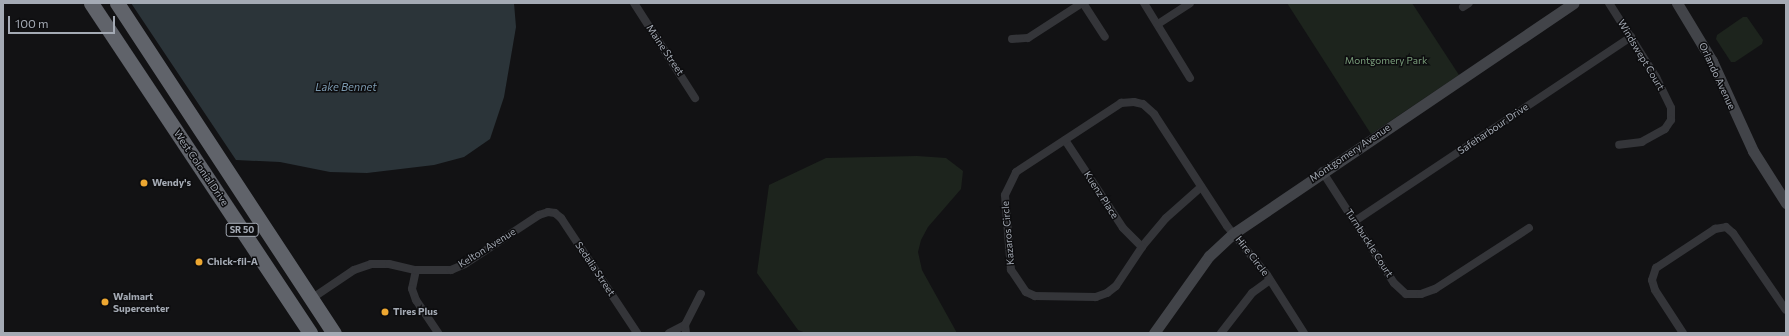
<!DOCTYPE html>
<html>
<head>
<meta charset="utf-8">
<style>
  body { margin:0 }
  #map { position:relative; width:1789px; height:336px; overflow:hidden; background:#121214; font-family:Commissioner,sans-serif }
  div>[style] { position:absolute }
  .green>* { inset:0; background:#1d241d }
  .water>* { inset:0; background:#2b3439 }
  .street>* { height:8px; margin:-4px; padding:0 4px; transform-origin:4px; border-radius:4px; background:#343539 }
  .secondary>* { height:11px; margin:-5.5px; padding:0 5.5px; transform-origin:5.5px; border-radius:5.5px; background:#424449 }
  .highway>* { height:15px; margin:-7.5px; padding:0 7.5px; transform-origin:7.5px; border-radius:7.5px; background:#60636a }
  .dots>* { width:11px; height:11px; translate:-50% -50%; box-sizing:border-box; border:2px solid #0d0d0f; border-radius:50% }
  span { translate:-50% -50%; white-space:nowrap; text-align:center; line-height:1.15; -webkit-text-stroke:3px #0d0d0f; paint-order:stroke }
  .shield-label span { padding:1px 3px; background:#0d0d0f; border:1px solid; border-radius:3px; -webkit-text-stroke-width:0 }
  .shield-label { font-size:9px; color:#a4aab4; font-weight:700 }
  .street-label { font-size:10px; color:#a4aab4 }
  .park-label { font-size:10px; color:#7b9f7c }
  .poi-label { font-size:10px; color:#a4aab4; font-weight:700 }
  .left { translate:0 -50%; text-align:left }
  .water-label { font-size:11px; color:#7b99af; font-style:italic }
  .frame { position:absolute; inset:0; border:4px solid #a4aab4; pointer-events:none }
  .scale { position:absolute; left:8px; top:16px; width:107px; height:18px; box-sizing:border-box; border:2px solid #a4aab4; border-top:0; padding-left:5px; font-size:12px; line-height:14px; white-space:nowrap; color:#a4aab4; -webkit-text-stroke:3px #0d0d0f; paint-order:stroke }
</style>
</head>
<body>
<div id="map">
  <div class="green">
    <i style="clip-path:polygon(1287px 3px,1412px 3px,1459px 75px,1371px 134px)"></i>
    <i style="clip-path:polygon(1743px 17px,1747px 17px,1763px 40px,1762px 44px,1735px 62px,1731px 62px,1716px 39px,1717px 35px)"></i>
    <i style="clip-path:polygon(917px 156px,946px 158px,963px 171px,961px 189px,928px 227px,921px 240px,918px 252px,922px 270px,957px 333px,806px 333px,798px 330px,757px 273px,769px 185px,826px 158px)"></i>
  </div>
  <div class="water">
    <i style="clip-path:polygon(131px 3px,514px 3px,516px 27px,504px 97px,490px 139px,464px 157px,434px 165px,367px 173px,330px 172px,280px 162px,236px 160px)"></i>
  </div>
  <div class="street">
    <i style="left:634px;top:3px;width:113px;rotate:57.3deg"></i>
    <i style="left:1083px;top:3px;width:40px;rotate:57.1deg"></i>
    <i style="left:1144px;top:3px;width:88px;rotate:58.5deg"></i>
    <i style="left:1609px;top:3px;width:88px;rotate:57.6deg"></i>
    <i style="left:1656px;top:77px;width:34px;rotate:64deg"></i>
    <i style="left:1671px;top:108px;width:12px;rotate:90deg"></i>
    <i style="left:1671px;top:120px;width:11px;rotate:124deg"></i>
    <i style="left:1665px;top:129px;width:26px;rotate:151deg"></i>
    <i style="left:1642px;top:142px;width:23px;rotate:173deg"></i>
    <i style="left:1463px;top:7px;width:7px;rotate:-34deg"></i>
    <i style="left:1158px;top:24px;width:38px;rotate:-33deg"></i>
    <i style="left:1012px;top:39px;width:16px;rotate:-4deg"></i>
    <i style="left:1028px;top:38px;width:64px;rotate:-32.9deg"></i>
    <i style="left:1065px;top:140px;width:105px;rotate:56.6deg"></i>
    <i style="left:1123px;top:228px;width:27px;rotate:45deg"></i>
    <i style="left:1322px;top:171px;width:133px;rotate:57.3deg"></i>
    <i style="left:1394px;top:283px;width:16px;rotate:43deg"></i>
    <i style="left:1406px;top:294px;width:15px"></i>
    <i style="left:1421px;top:294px;width:15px;rotate:-20deg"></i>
    <i style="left:1435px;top:289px;width:112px;rotate:-33deg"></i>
    <i style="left:1201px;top:187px;width:47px;rotate:138.5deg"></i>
    <i style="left:1166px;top:218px;width:38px;rotate:130deg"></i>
    <i style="left:1142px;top:247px;width:47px;rotate:123.7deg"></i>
    <i style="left:1116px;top:286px;width:11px;rotate:142deg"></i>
    <i style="left:1107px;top:293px;width:12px;rotate:160deg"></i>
    <i style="left:1096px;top:297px;width:61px;rotate:-179.1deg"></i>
    <i style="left:1035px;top:296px;width:10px;rotate:-156deg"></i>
    <i style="left:1026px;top:292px;width:27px;rotate:-124deg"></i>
    <i style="left:1011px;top:270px;width:75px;rotate:-94.6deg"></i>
    <i style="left:1005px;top:195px;width:25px;rotate:-64deg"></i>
    <i style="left:1016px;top:172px;width:126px;rotate:-33.3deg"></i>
    <i style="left:1121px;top:103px;width:13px;rotate:-4deg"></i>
    <i style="left:1134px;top:102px;width:9px;rotate:13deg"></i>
    <i style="left:1143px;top:104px;width:15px;rotate:42deg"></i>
    <i style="left:1154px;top:114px;width:134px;rotate:56.9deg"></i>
    <i style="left:1227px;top:226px;width:63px;rotate:50.8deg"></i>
    <i style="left:1267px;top:275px;width:69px;rotate:57.5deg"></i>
    <i style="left:1355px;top:221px;width:332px;rotate:-33.7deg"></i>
    <i style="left:416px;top:270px;width:19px;rotate:102deg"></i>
    <i style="left:412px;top:289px;width:12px;rotate:70deg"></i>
    <i style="left:416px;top:300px;width:40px;rotate:56deg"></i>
    <i style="left:311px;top:299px;width:52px;rotate:-34deg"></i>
    <i style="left:354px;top:270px;width:18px;rotate:-19deg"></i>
    <i style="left:371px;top:264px;width:18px"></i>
    <i style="left:389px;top:264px;width:28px;rotate:13deg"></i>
    <i style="left:416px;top:270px;width:35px"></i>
    <i style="left:451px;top:270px;width:15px;rotate:-23deg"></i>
    <i style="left:465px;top:264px;width:89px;rotate:-33.5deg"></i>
    <i style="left:539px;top:215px;width:9px;rotate:-18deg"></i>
    <i style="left:548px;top:212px;width:7px;rotate:8deg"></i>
    <i style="left:555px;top:213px;width:8px;rotate:40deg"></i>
    <i style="left:561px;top:218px;width:138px;rotate:56.5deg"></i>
    <i style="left:669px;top:333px;width:18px;rotate:-27deg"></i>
    <i style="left:686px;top:333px;width:8px;rotate:-97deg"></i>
    <i style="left:685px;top:325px;width:35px;rotate:-63deg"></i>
    <i style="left:1221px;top:333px;width:51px;rotate:-52.2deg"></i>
    <i style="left:1252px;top:293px;width:22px;rotate:-36deg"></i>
    <i style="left:1683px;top:333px;width:51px;rotate:-123.1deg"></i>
    <i style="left:1655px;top:290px;width:10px;rotate:-107deg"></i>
    <i style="left:1652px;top:280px;width:13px;rotate:-72deg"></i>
    <i style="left:1656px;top:268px;width:71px;rotate:-33.5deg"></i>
    <i style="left:1715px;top:229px;width:11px;rotate:-10deg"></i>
    <i style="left:1726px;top:227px;width:9px;rotate:41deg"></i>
    <i style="left:1733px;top:233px;width:93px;rotate:55.5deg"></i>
  </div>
  <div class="secondary">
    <i style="left:1677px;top:3px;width:68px;rotate:58.9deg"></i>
    <i style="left:1712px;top:61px;width:99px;rotate:65.5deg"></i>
    <i style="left:1753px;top:151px;width:62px;rotate:57.6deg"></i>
    <i style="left:1154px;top:333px;width:95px;rotate:-54.5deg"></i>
    <i style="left:1209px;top:256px;width:34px;rotate:-43deg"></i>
    <i style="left:1234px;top:233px;width:410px;rotate:-34.1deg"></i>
  </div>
  <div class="highway">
    <i style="left:91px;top:3px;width:396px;rotate:56.4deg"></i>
    <i style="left:117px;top:3px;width:395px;rotate:56.7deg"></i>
  </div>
  <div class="dots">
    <i style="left:144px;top:183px;background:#eda731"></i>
    <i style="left:199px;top:262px;background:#eda731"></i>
    <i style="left:105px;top:302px;background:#eda731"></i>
    <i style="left:385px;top:312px;background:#eda731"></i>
  </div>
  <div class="shield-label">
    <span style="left:242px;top:230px">SR 50</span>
  </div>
  <div class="street-label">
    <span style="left:665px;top:50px;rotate:56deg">Maine Street</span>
    <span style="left:1641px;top:55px;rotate:59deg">Windswept Court</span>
    <span style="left:1717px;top:76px;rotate:65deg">Orlando Avenue</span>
    <span style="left:1493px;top:129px;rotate:-34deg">Safeharbour Drive</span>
    <span style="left:1350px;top:153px;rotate:-34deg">Montgomery Avenue</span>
    <span style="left:201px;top:168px;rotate:56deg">West Colonial Drive</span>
    <span style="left:1101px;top:195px;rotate:57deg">Kuenz Place</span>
    <span style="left:1008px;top:233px;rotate:-95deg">Kazaros Circle</span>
    <span style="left:1369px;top:243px;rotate:57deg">Turnbuckle Court</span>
    <span style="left:487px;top:248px;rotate:-32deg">Kelton Avenue</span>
    <span style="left:1252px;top:256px;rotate:52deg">Hire Circle</span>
    <span style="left:595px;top:269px;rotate:56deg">Sedalia Street</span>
  </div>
  <div class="park-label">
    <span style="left:1386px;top:61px">Montgomery Park</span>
  </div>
  <div class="poi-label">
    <span class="left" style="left:152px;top:183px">Wendy's</span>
    <span class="left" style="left:207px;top:262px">Chick-fil-A</span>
    <span class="left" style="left:113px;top:302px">Walmart<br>Supercenter</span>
    <span class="left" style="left:393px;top:312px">Tires Plus</span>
  </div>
  <div class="water-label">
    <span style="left:346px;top:87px">Lake Bennet</span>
  </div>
  <div class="frame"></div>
  <div class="scale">100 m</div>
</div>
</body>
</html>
